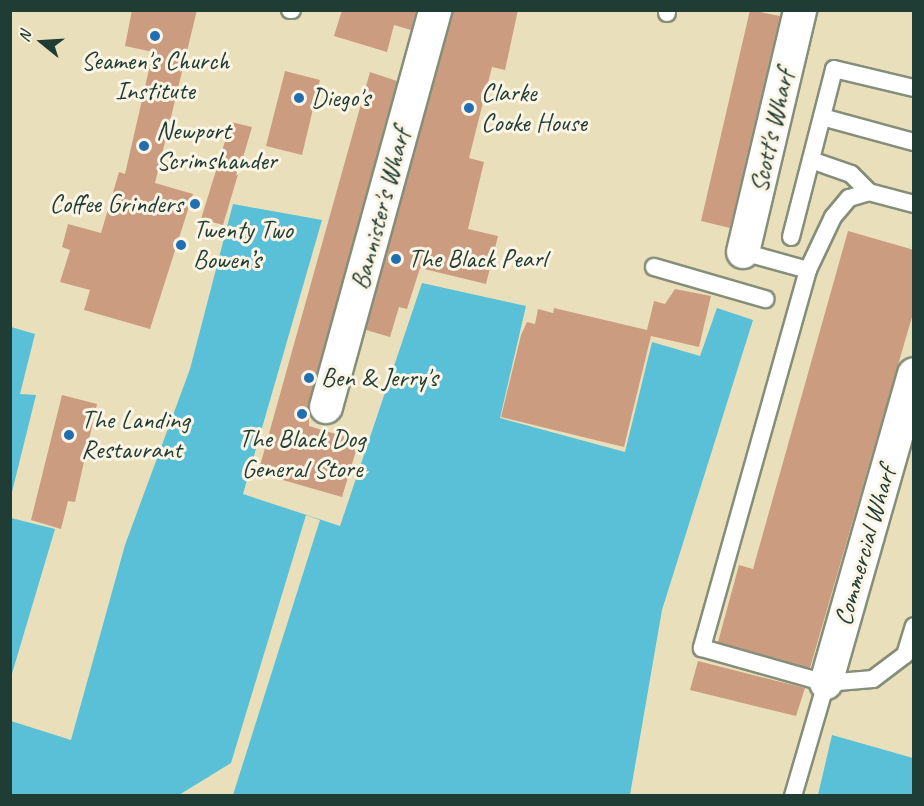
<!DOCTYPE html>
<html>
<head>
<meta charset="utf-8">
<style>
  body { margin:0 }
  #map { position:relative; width:924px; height:806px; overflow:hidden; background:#e9e0bb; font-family:Caveat,sans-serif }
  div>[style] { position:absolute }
  .water>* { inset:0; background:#59c0d7 }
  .pier>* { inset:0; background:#e9e0bb }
  .building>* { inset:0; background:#cc9c80 }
  .roads { filter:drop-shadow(2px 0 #848e78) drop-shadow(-2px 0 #848e78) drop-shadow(0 2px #848e78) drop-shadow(0 -2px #848e78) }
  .lane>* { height:16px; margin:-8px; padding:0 8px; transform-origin:8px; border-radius:8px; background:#fff }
  .street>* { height:32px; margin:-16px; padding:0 16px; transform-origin:16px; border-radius:16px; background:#fff }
  .dots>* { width:16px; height:16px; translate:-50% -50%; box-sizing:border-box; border:3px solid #fcf5e5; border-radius:50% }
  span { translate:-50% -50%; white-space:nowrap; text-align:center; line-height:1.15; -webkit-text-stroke:6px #fcf5e5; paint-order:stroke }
  .poi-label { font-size:26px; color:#1f3d34 }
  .left { translate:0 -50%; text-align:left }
  .right { translate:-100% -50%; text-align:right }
  .street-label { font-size:26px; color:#1f3d34 }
  .frame { position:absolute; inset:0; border:12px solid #1f3d34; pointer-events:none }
  .north { position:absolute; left:12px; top:12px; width:60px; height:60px; -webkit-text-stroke:4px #fcf5e5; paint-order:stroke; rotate:288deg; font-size:16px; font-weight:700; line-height:24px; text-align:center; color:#1f3d34 }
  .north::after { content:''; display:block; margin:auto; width:21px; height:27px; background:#1f3d34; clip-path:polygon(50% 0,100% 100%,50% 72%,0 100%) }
</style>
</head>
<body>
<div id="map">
  <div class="water">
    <i style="clip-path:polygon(233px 204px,322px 220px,243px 494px,340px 526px,422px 283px,526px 306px,500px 418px,625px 452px,652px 342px,700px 356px,717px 308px,753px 320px,662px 610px,630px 795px,11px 796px,11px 721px,71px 740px,125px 545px,190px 369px)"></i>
    <i style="clip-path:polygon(11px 327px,35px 334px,20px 394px,36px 395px,11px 496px)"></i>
    <i style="clip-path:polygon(11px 518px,55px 529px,11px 677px)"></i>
    <i style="clip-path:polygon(832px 735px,913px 758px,913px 795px,818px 795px)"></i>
  </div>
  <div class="pier">
    <i style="clip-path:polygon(306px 515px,320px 520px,233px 795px,179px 795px,231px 763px)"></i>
  </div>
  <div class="building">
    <i style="clip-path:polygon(132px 10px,197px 10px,155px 183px,193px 194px,150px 329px,84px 310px,90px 290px,60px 282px,70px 250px,62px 247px,68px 224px,101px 233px,119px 172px,125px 174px,153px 52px,125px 46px)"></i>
    <i style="clip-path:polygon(342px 10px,416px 10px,411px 30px,394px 25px,387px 52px,334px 36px)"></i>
    <i style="clip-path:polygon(452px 10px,518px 10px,505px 70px,492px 67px,469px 158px,484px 162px,468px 229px,498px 236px,486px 284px,420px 268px,407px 309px,399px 307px,390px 337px,366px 330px)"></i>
    <i style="clip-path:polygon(750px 10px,780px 16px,730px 228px,701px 221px)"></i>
    <i style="clip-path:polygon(285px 71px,320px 80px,302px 155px,266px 146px)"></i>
    <i style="clip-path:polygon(370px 72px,397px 81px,309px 403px,309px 426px,359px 441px,342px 497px,258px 473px)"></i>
    <i style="clip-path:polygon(231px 122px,252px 127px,223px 225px,201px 219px)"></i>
    <i style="clip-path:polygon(848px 231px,914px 250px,914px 310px,810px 668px,718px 642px,739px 565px,753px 569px)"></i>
    <i style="clip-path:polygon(675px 289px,711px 296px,699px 347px,651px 336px,624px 447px,501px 417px,521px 335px,527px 322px,535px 324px,538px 309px,553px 313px,554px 308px,647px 330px,654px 301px,665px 304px)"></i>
    <i style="clip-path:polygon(62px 395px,97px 404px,75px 502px,68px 501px,61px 529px,31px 520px)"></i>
    <i style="clip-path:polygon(698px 661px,805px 688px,796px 716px,690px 690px)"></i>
  </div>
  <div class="roads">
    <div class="lane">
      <i style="left:290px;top:10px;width:2px"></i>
      <i style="left:667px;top:13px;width:3px;rotate:-90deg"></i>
      <i style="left:822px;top:117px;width:95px;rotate:15.2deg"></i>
      <i style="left:811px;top:160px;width:42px;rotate:19.3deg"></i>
      <i style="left:851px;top:174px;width:25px;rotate:45deg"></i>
      <i style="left:914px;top:204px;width:47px;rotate:-165.1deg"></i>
      <i style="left:869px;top:192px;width:21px;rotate:163deg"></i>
      <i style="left:849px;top:198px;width:25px;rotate:130deg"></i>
      <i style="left:833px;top:217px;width:59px;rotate:115.3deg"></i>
      <i style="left:808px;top:270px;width:393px;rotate:105.7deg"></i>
      <i style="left:702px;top:648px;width:129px;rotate:15.8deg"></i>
      <i style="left:826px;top:683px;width:47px;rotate:-4.9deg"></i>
      <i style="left:873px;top:679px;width:40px;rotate:-37deg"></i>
      <i style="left:905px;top:655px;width:30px;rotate:-73deg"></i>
      <i style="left:791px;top:237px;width:173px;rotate:-75.6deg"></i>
      <i style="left:834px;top:69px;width:82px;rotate:13.4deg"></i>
      <i style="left:743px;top:252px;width:67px;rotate:15.5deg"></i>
      <i style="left:654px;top:267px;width:116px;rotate:16.1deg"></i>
      <i style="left:793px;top:796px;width:118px;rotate:-73.7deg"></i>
    </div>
    <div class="street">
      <i style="left:743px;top:252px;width:249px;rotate:-76.7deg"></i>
      <i style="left:326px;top:407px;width:412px;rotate:-74.6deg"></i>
      <i style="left:826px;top:683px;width:321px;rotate:-74.1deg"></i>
    </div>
  </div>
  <div class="dots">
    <i style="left:155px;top:36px;background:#1f6fb2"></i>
    <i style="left:299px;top:98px;background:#1f6fb2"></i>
    <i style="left:469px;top:108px;background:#1f6fb2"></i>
    <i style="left:144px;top:146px;background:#1f6fb2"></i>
    <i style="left:195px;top:204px;background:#1f6fb2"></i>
    <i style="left:181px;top:245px;background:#1f6fb2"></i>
    <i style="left:396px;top:259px;background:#1f6fb2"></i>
    <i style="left:309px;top:378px;background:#1f6fb2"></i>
    <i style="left:302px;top:414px;background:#1f6fb2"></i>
    <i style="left:69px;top:435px;background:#1f6fb2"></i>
  </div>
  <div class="poi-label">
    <span style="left:155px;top:76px">Seamen's Church<br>Institute</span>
    <span class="left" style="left:481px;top:108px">Clarke<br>Cooke House</span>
    <span class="left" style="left:311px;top:98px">Diego's</span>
    <span class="left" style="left:156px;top:146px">Newport<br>Scrimshander</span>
    <span class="right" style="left:183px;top:204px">Coffee Grinders</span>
    <span class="left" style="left:193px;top:245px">Twenty Two<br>Bowen’s</span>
    <span class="left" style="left:408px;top:259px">The Black Pearl</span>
    <span class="left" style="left:321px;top:378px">Ben &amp; Jerry's</span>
    <span class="left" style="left:81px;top:435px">The Landing<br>Restaurant</span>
    <span style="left:302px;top:454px">The Black Dog<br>General Store</span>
  </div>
  <div class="street-label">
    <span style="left:772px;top:131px;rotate:-77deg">Scott's Wharf</span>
    <span style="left:381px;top:209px;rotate:-75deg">Bannister's Wharf</span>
    <span style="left:865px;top:546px;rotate:-74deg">Commercial Wharf</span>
  </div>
  <div class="frame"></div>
  <div class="north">N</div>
</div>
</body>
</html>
